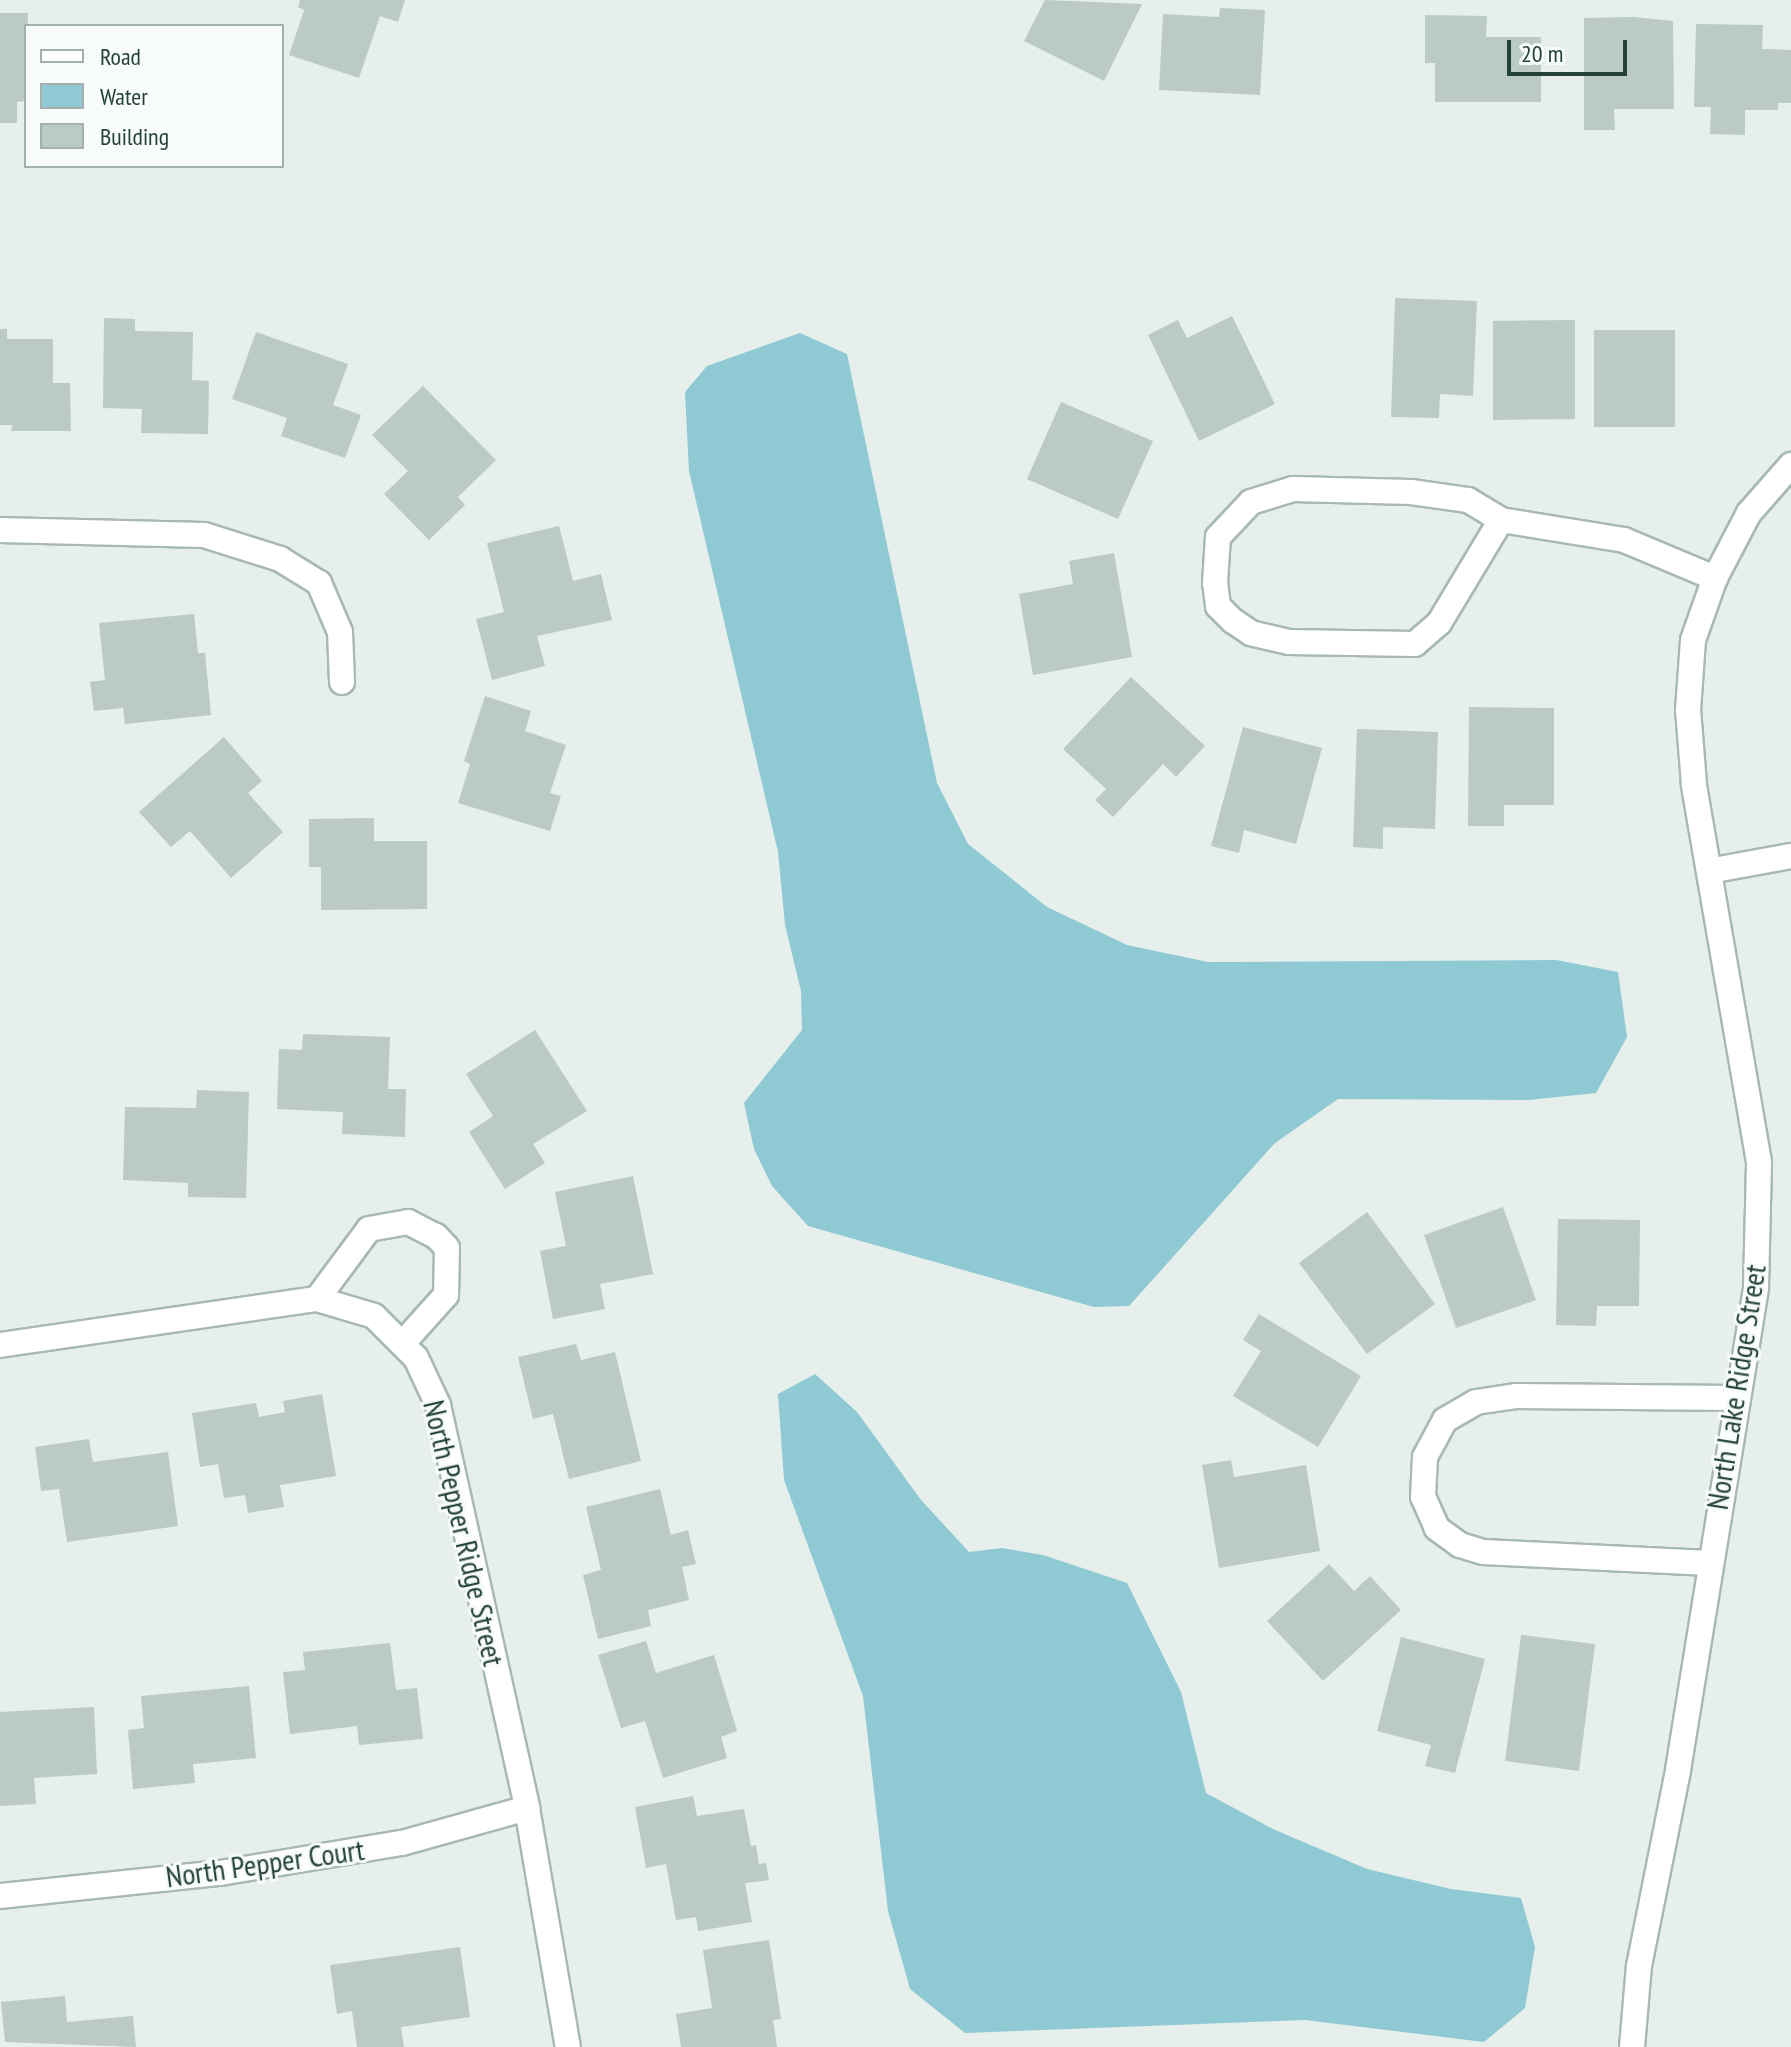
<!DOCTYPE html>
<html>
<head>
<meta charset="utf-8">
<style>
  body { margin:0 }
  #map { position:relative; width:1791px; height:2047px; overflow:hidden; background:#e6efeb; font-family:"PT Sans Narrow",sans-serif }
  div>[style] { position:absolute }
  .water>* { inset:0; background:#8ec9d4 }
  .building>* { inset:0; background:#bbcac4 }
  .roads { filter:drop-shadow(2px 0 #a8b8b2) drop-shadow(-2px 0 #a8b8b2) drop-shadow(0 2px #a8b8b2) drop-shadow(0 -2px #a8b8b2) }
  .street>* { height:24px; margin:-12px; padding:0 12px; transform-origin:12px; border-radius:12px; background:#fff }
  span { translate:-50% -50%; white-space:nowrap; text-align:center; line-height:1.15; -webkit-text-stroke:6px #f7fbf9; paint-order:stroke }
  .street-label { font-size:30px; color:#24423a }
  .legend { position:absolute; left:24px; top:24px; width:260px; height:144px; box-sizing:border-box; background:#f7fbf9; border:2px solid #a3b1ad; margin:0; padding:10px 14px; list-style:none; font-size:24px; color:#24423a }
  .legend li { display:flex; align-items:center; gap:16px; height:40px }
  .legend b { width:40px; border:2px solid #a3b1ad }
  .scale { position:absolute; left:1507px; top:40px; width:120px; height:36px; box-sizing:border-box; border:4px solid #24423a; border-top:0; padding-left:10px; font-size:24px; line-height:28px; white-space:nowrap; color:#24423a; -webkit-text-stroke:6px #f7fbf9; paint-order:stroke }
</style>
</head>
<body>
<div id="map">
  <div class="water">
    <i style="clip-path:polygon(800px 333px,847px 354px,937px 783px,968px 844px,1047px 907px,1127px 945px,1208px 962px,1556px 960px,1618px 972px,1627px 1037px,1596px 1093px,1528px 1100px,1338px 1099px,1275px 1143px,1129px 1306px,1094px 1307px,808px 1226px,772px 1186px,754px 1149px,744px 1103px,802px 1030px,801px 991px,785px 925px,778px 852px,689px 471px,685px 392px,707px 366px)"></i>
    <i style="clip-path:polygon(815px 1374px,857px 1412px,921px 1500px,969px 1552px,1002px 1548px,1043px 1555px,1127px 1583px,1181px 1692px,1206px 1793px,1273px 1829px,1367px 1869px,1451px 1889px,1521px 1898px,1535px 1947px,1525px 2008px,1484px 2042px,1305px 2020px,965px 2033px,910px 1989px,888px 1911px,863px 1696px,784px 1480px,778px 1394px)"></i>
  </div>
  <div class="building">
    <i style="clip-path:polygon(300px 0,405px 0,398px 22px,380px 16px,359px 78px,289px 55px,304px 10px,298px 7px)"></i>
    <i style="clip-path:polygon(1045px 0,1142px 4px,1104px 81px,1024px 41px)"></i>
    <i style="clip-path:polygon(1220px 8px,1265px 10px,1260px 95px,1159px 90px,1163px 14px,1219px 17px)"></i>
    <i style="clip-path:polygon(0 13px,28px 13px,26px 101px,17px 102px,17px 123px,0 123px)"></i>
    <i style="clip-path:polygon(1425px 15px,1487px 16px,1486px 37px,1541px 37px,1541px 102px,1435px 102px,1435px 63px,1425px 63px)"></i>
    <i style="clip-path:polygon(1634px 17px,1673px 21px,1674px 109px,1614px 109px,1615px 130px,1584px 130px,1584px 18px)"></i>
    <i style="clip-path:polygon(1696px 24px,1763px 25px,1762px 49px,1791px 50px,1791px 103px,1778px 103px,1778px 110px,1745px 110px,1745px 135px,1710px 134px,1711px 107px,1694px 107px)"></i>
    <i style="clip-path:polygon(1395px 298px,1477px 301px,1473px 396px,1440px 394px,1439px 418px,1391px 417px)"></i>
    <i style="clip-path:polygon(1232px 316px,1275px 404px,1199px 441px,1148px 335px,1178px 320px,1187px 338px)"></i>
    <i style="clip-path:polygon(104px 318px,135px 319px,135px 331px,193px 332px,192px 380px,209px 381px,208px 434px,141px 433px,142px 409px,103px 408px)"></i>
    <i style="clip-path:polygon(1575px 320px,1575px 419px,1493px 420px,1493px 321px)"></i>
    <i style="clip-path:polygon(0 329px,7px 329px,7px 339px,53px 339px,53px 383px,70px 383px,71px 431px,11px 431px,12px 425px,0 425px)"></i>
    <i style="clip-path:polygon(1594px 330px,1675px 330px,1675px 427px,1594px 427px)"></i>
    <i style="clip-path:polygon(256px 332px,348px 364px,333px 405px,361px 415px,345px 458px,281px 436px,287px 418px,232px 399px)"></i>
    <i style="clip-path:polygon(423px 386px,496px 460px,458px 497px,465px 505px,429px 540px,384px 494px,408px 471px,372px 435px)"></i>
    <i style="clip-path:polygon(1061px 402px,1153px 441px,1118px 519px,1027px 479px)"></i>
    <i style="clip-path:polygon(559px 526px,573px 581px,601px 574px,612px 620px,537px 636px,545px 666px,492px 680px,476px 619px,504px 612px,487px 543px)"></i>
    <i style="clip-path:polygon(1114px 553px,1132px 657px,1033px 675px,1019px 594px,1073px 584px,1069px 561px)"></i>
    <i style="clip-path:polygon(194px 614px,198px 653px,205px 653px,211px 715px,125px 724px,123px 708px,94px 711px,90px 682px,105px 680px,99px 623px)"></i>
    <i style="clip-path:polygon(1131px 677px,1205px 746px,1176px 777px,1163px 764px,1113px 817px,1095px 800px,1106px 789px,1063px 749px)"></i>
    <i style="clip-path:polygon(485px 696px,531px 711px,525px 731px,566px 745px,550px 793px,561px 796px,550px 831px,458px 803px,470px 764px,464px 761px)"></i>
    <i style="clip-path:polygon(1469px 707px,1554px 708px,1554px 805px,1504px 805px,1504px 826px,1468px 826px)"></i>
    <i style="clip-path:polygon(1243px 727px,1322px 748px,1296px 844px,1244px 830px,1239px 853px,1211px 846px)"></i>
    <i style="clip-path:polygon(1357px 729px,1438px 732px,1435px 829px,1383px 827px,1383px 849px,1353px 847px)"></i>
    <i style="clip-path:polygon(224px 737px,262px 781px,248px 793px,283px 832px,231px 878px,190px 831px,171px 847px,139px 812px)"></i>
    <i style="clip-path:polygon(374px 818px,374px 841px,427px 841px,427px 909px,321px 910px,321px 867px,309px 867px,309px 819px)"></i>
    <i style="clip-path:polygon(535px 1030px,587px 1111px,533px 1144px,545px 1163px,505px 1189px,469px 1132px,493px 1116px,466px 1074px)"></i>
    <i style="clip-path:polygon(303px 1034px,390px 1037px,388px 1089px,406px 1089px,405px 1137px,342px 1134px,343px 1112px,277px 1109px,279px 1049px,302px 1050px)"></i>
    <i style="clip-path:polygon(197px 1090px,249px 1092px,246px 1198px,188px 1197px,188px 1183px,123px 1180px,125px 1107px,196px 1108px)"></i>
    <i style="clip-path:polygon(633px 1176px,653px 1274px,600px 1284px,605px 1309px,553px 1319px,540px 1251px,566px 1246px,555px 1192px)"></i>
    <i style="clip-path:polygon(1503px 1207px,1536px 1300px,1456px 1328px,1424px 1235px)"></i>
    <i style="clip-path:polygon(1367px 1212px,1435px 1304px,1367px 1354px,1299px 1263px)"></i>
    <i style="clip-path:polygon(1558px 1219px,1640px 1220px,1639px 1306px,1597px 1306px,1596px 1326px,1556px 1325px)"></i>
    <i style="clip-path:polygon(1259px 1314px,1361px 1376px,1318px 1447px,1233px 1396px,1261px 1351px,1243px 1340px)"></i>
    <i style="clip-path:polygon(576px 1344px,581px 1360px,615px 1352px,641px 1461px,569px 1479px,553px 1414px,533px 1419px,518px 1357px)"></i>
    <i style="clip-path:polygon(322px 1394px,336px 1476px,280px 1485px,284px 1507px,248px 1513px,245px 1495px,224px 1498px,218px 1464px,200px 1467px,192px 1413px,256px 1403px,259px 1417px,285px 1412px,283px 1401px)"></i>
    <i style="clip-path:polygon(89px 1439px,93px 1462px,168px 1452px,178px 1526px,67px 1542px,59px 1489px,41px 1491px,35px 1447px)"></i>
    <i style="clip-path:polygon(1231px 1460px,1234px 1477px,1306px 1465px,1320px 1551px,1219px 1568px,1202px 1465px)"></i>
    <i style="clip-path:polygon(660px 1489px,671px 1535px,688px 1530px,696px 1564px,682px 1567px,689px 1600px,648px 1610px,651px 1626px,598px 1639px,583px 1575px,601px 1570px,586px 1507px)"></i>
    <i style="clip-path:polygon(1329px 1564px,1354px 1591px,1370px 1576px,1401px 1610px,1323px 1681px,1267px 1621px)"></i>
    <i style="clip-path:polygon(1521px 1635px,1595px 1644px,1579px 1771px,1505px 1761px)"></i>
    <i style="clip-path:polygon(1401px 1637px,1485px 1659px,1455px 1773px,1425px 1766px,1431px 1745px,1377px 1731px)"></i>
    <i style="clip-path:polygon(646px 1641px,656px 1673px,714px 1655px,737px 1731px,721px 1737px,727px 1758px,663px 1778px,645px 1721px,621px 1728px,598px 1655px)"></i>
    <i style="clip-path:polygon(390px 1643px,396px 1690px,417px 1688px,423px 1739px,359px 1745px,357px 1726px,290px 1734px,283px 1672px,305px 1670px,303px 1652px)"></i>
    <i style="clip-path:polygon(249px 1686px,256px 1758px,193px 1764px,195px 1783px,133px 1789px,128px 1730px,144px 1728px,141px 1696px)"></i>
    <i style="clip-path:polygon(94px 1707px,97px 1774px,34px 1778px,36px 1804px,0 1806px,0 1712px)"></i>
    <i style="clip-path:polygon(693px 1796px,697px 1816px,744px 1809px,751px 1846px,756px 1845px,759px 1864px,766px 1863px,769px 1880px,745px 1883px,752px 1922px,698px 1931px,696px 1917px,676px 1920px,666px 1864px,646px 1868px,635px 1807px)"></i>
    <i style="clip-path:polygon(769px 1940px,781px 2019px,773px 2020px,777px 2047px,681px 2047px,676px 2014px,712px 2008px,703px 1950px)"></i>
    <i style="clip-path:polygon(460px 1947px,470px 2017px,401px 2027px,404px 2047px,357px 2047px,352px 2011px,337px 2014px,330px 1965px)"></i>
    <i style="clip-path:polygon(65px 1996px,67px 2022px,133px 2016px,136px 2047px,5px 2042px,1px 2002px)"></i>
  </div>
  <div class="roads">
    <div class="street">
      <i style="left:1293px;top:489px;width:118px;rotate:1.5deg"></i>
      <i style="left:1411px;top:492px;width:58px;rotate:8deg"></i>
      <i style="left:1468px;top:500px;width:39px;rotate:31deg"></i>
      <i style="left:1501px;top:520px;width:120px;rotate:121deg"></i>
      <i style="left:1439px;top:623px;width:32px;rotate:139deg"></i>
      <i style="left:1415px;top:644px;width:126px;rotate:-179.1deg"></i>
      <i style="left:1289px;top:642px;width:39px;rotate:-167deg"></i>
      <i style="left:1251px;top:633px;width:22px;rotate:-146deg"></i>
      <i style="left:1233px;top:621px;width:21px;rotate:-135deg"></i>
      <i style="left:1218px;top:606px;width:23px;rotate:-97deg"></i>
      <i style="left:1215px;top:583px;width:46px;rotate:-86.3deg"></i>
      <i style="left:1218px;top:537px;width:48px;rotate:-46.7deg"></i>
      <i style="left:1251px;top:502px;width:44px;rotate:-17.2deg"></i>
      <i style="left:1501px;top:520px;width:125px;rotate:9.2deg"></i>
      <i style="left:1624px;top:540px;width:99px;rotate:22.7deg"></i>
      <i style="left:0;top:530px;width:204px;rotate:1.4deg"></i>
      <i style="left:204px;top:535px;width:80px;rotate:17.5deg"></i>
      <i style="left:280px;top:559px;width:46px;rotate:31.6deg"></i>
      <i style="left:319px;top:583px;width:53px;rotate:66.8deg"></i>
      <i style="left:340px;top:632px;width:50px;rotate:87.7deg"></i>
      <i style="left:1709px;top:871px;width:83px;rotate:-10.4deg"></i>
      <i style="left:317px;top:1299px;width:87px;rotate:-53.4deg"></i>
      <i style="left:369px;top:1229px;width:40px;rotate:-10deg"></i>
      <i style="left:408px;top:1222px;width:31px;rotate:27deg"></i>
      <i style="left:436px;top:1236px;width:16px;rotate:47deg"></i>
      <i style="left:447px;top:1248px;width:47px;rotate:91.2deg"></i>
      <i style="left:446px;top:1295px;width:64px;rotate:131.9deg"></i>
      <i style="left:0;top:1345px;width:320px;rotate:-8.3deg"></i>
      <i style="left:317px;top:1299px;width:59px;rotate:16.6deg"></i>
      <i style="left:374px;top:1316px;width:59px;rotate:45deg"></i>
      <i style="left:416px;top:1358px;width:52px;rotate:64.9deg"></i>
      <i style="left:438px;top:1405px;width:413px;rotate:77.5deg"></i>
      <i style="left:527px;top:1808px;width:242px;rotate:80.3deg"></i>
      <i style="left:1709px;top:1563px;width:226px;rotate:-177.2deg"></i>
      <i style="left:1483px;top:1552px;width:24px;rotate:-163deg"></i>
      <i style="left:1460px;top:1545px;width:29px;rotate:-144deg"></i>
      <i style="left:1437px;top:1528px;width:34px;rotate:-114deg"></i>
      <i style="left:1423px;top:1497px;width:40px;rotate:-87.1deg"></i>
      <i style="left:1425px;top:1457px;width:42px;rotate:-61.6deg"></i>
      <i style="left:1445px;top:1420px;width:36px;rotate:-30deg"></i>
      <i style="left:1476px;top:1402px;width:40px;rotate:-8.5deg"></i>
      <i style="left:1516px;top:1396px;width:218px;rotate:0.5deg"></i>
      <i style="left:0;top:1896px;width:221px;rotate:-6deg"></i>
      <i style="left:220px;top:1873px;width:184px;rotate:-9.4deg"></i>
      <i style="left:402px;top:1843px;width:130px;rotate:-15.6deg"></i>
      <i style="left:1632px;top:2047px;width:81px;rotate:-85.1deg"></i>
      <i style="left:1639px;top:1966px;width:200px;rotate:-78.7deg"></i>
      <i style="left:1678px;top:1770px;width:489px;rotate:-80.8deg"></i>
      <i style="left:1756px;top:1287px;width:125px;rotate:-88.6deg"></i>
      <i style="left:1759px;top:1162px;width:384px;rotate:-99.8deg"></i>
      <i style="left:1694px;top:784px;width:74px;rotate:-94.6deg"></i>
      <i style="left:1688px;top:710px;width:70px;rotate:-85.9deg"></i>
      <i style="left:1693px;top:640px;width:66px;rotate:-70.5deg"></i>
      <i style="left:1715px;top:578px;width:73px;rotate:-62.4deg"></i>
      <i style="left:1749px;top:513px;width:64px;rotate:-48.8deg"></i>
    </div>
  </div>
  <div class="street-label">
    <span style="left:1736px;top:1387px;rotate:-81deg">North Lake Ridge Street</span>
    <span style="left:464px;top:1533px;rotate:77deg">North Pepper Ridge Street</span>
    <span style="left:265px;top:1863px;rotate:-8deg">North Pepper Court</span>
  </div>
  <ul class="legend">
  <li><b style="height:10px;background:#fff"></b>Road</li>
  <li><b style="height:22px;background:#8ec9d4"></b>Water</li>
  <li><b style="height:22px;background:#bbcac4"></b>Building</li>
  </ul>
  <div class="scale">20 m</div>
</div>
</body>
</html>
